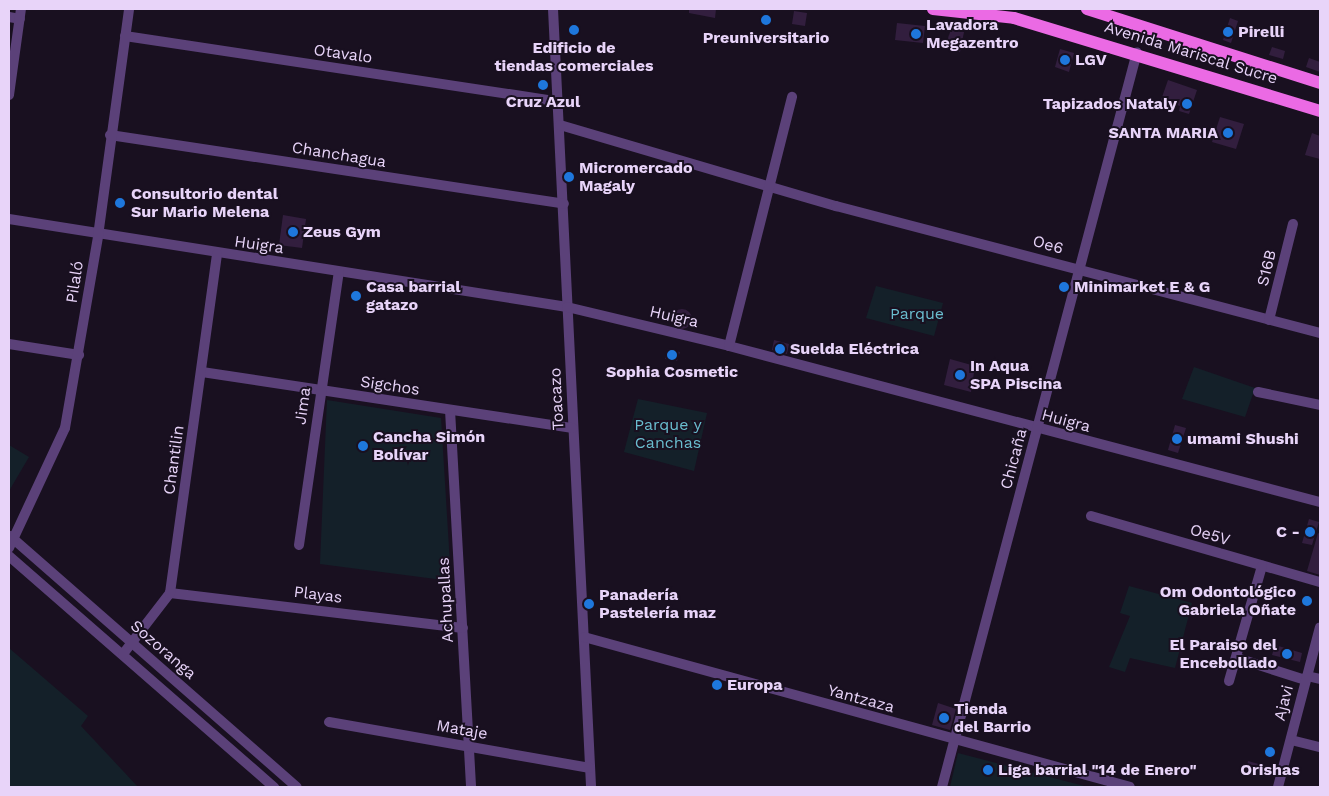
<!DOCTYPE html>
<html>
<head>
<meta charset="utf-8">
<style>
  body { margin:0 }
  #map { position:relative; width:1329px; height:796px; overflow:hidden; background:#191020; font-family:"Work Sans",sans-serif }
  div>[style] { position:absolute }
  .green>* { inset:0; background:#142029 }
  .building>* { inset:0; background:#321e3e }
  .round { border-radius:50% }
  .minor>* { height:10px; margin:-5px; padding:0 5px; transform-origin:5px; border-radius:5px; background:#5b4179 }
  .major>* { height:12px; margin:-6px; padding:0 6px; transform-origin:6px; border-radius:6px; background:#eb6ae4 }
  .dots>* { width:14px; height:14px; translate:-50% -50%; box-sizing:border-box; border:2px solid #191020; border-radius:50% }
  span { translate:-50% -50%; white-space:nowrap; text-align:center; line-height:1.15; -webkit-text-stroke:4px #191020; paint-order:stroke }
  .poi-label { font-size:16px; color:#e8d4f9; font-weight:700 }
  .left { translate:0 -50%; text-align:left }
  .right { translate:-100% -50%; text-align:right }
  .street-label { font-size:16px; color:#e8d4f9 }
  .park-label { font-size:16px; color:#6abdcf }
  .frame { position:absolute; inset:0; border:10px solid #e8d4f9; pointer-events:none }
</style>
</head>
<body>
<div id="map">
  <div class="green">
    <i style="clip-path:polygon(876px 286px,943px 303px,934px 336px,866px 318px)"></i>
    <i style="clip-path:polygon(1194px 367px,1255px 388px,1245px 417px,1182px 399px)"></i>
    <i style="clip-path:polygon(638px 399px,707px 413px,694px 471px,624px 452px)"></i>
    <i style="clip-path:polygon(327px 400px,441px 418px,451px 581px,320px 564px)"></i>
    <i style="clip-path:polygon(9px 445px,29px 457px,9px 491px)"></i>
    <i style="clip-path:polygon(1129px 586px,1192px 603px,1175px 668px,1130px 658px,1125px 672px,1109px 667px,1130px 616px,1120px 613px)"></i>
    <i style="clip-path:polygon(9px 648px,88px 716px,81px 726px,138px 787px,9px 787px)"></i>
    <i style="clip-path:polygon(958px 753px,1088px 787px,950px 787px)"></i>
  </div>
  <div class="building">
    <i style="clip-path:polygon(689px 9px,716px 9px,715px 18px,689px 13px)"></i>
    <i style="clip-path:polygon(794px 11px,807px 13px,805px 26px,792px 24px)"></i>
    <i style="clip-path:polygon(1230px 18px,1238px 21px,1231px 43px,1223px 40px)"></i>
    <i style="clip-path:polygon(897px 23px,925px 26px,923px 43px,895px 40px)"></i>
    <i style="clip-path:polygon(950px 29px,964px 32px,960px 52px,946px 49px)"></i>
    <i style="clip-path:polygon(1272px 47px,1285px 51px,1283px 59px,1269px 55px)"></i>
    <i style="clip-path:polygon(1060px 49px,1074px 53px,1069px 72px,1055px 67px)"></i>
    <i style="clip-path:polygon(1309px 58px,1320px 62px,1320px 72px,1306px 67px)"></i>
    <i style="clip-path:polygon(1168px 80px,1197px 90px,1189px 114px,1179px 111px,1180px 106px,1161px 100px)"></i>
    <i style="clip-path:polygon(1220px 117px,1244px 124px,1236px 149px,1212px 142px)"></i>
    <i style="clip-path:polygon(1312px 133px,1320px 136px,1320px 159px,1305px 155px)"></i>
    <i style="clip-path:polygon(283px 215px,306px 219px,302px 248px,279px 245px)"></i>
    <i class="round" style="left:672px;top:309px;width:20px;height:20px"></i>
    <i style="clip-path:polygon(774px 340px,789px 344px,787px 354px,772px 350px)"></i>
    <i style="clip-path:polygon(668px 349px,680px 352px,677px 361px,665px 359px)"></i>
    <i style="clip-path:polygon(950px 359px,975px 366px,971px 392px,944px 385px)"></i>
    <i style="clip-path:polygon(1175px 425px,1186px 428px,1178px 453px,1168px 450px)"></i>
    <i style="clip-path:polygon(1309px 519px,1319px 522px,1312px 545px,1302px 543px)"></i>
    <i style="clip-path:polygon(1318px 533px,1320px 534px,1320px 575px,1307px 571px)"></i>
    <i style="clip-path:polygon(1275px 645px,1302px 653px,1300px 662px,1272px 655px)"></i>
    <i style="clip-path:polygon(938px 703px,956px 709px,950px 730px,932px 725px)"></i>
    <i style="clip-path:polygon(1248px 761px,1273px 768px,1270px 777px,1246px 771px)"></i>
  </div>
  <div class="minor">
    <i style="left:553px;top:9px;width:779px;rotate:87.2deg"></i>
    <i style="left:9px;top:17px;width:11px;rotate:10deg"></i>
    <i style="left:125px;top:36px;width:437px;rotate:8.6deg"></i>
    <i style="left:9px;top:95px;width:87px;rotate:-82.1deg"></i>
    <i style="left:560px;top:125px;width:288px;rotate:16.4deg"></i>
    <i style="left:836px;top:206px;width:500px;rotate:14.7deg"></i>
    <i style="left:110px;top:135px;width:459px;rotate:8.6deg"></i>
    <i style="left:9px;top:219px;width:565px;rotate:8.96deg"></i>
    <i style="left:567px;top:307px;width:167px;rotate:13.5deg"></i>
    <i style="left:729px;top:346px;width:611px;rotate:14.79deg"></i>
    <i style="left:1269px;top:320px;width:99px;rotate:-76deg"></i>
    <i style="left:9px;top:344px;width:71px;rotate:8.9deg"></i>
    <i style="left:729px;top:346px;width:257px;rotate:-75.8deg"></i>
    <i style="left:202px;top:372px;width:375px;rotate:8.6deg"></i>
    <i style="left:1258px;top:392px;width:63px;rotate:11.8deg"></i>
    <i style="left:450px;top:410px;width:378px;rotate:86.8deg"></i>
    <i style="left:1091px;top:516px;width:238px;rotate:16.1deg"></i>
    <i style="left:10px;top:536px;width:381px;rotate:41.2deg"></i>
    <i style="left:299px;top:545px;width:276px;rotate:-81.7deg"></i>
    <i style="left:9px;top:548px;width:132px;rotate:-65deg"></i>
    <i style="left:65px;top:428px;width:195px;rotate:-80.2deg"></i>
    <i style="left:98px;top:236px;width:229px;rotate:-82.2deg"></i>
    <i style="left:9px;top:556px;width:352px;rotate:41.1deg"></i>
    <i style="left:170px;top:593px;width:295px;rotate:6.8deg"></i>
    <i style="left:584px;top:637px;width:566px;rotate:15.36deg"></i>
    <i style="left:123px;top:654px;width:77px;rotate:-52.4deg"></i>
    <i style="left:170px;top:593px;width:342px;rotate:-82.1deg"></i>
    <i style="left:1237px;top:658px;width:71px;rotate:17.9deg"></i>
    <i style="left:1307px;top:676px;width:13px;rotate:13deg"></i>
    <i style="left:1229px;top:681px;width:120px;rotate:-74deg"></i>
    <i style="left:329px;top:722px;width:265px;rotate:10deg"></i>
    <i style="left:1291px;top:740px;width:30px;rotate:14deg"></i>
    <i style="left:942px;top:787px;width:760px;rotate:-75.14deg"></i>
    <i style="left:1278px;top:787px;width:165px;rotate:-75.3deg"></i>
  </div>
  <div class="major">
    <i style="left:933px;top:9px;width:81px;rotate:6.3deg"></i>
    <i style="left:1014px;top:18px;width:320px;rotate:16.9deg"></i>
    <i style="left:1087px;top:9px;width:244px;rotate:17.6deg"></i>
  </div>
  <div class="dots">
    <i style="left:766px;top:20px;background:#1e77dc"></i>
    <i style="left:574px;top:30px;background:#1e77dc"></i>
    <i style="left:1228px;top:32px;background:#1e77dc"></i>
    <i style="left:916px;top:34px;background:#1e77dc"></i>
    <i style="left:1065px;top:60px;background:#1e77dc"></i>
    <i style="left:543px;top:85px;background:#1e77dc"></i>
    <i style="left:1187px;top:104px;background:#1e77dc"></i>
    <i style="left:1228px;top:133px;background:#1e77dc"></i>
    <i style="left:569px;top:177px;background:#1e77dc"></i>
    <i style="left:120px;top:203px;background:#1e77dc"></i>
    <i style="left:293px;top:232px;background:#1e77dc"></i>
    <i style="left:1064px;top:287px;background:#1e77dc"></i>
    <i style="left:356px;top:296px;background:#1e77dc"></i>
    <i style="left:780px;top:349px;background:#1e77dc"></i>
    <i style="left:672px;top:355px;background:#1e77dc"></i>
    <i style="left:960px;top:375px;background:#1e77dc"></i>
    <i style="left:1177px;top:439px;background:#1e77dc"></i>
    <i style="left:363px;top:446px;background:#1e77dc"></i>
    <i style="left:1310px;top:532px;background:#1e77dc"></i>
    <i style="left:1307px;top:601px;background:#1e77dc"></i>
    <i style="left:589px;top:604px;background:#1e77dc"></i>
    <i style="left:1287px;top:654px;background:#1e77dc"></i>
    <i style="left:717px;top:685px;background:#1e77dc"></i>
    <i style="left:944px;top:718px;background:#1e77dc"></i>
    <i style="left:1270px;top:752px;background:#1e77dc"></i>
    <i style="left:988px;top:770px;background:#1e77dc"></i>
  </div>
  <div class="poi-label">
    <span class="left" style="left:926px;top:34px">Lavadora<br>Megazentro</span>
    <span class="left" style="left:1238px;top:32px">Pirelli</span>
    <span style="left:766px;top:38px">Preuniversitario</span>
    <span style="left:574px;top:57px">Edificio de<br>tiendas comerciales</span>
    <span class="left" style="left:1075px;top:60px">LGV</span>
    <span style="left:543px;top:102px">Cruz Azul</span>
    <span class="right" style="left:1177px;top:104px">Tapizados Nataly</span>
    <span class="right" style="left:1218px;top:133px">SANTA MARIA</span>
    <span class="left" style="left:579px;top:177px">Micromercado<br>Magaly</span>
    <span class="left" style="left:131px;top:203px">Consultorio dental<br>Sur Mario Melena</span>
    <span class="left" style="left:303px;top:232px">Zeus Gym</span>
    <span class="left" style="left:366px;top:296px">Casa barrial<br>gatazo</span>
    <span class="left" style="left:1074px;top:287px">Minimarket E &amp; G</span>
    <span class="left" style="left:790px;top:349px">Suelda Eléctrica</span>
    <span class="left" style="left:970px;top:375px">In Aqua<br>SPA Piscina</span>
    <span style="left:672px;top:372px">Sophia Cosmetic</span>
    <span class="left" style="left:373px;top:446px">Cancha Simón<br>Bolívar</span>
    <span class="left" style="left:1187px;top:439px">umami Shushi</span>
    <span class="right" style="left:1300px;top:532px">C -</span>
    <span class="right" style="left:1296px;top:601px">Om Odontológico<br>Gabriela Oñate</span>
    <span class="left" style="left:599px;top:604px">Panadería<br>Pastelería maz</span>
    <span class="right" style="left:1277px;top:654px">El Paraiso del<br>Encebollado</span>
    <span class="left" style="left:727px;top:685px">Europa</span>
    <span class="left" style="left:954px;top:718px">Tienda<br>del Barrio</span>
    <span class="left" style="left:998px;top:770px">Liga barrial "14 de Enero"</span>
    <span style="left:1270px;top:770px">Orishas</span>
  </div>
  <div class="street-label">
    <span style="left:1191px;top:53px;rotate:17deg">Avenida Mariscal Sucre</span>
    <span style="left:343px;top:54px;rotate:8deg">Otavalo</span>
    <span style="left:339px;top:155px;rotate:9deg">Chanchagua</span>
    <span style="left:259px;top:245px;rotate:8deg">Huigra</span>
    <span style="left:1048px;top:245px;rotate:16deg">Oe6</span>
    <span style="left:1267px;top:268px;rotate:-76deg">S16B</span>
    <span style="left:75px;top:282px;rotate:-81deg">Pilaló</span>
    <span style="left:674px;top:317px;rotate:13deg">Huigra</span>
    <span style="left:390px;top:386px;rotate:8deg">Sigchos</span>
    <span style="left:557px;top:399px;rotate:-93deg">Toacazo</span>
    <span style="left:303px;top:406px;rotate:-82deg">Jima</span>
    <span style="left:1066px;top:421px;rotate:15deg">Huigra</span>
    <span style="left:1014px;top:459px;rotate:-75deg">Chicaña</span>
    <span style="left:174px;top:460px;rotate:-82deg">Chantilin</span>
    <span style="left:1210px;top:535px;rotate:16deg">Oe5V</span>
    <span style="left:318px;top:595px;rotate:7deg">Playas</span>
    <span style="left:446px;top:600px;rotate:-93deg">Achupallas</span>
    <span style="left:163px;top:650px;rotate:41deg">Sozoranga</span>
    <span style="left:861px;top:699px;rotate:15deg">Yantzaza</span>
    <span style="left:1284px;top:703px;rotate:-76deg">Ajavi</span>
    <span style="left:462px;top:730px;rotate:10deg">Mataje</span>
  </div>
  <div class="park-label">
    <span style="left:917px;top:314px">Parque</span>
    <span style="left:668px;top:434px">Parque y<br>Canchas</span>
  </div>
  <div class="frame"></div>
</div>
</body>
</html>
